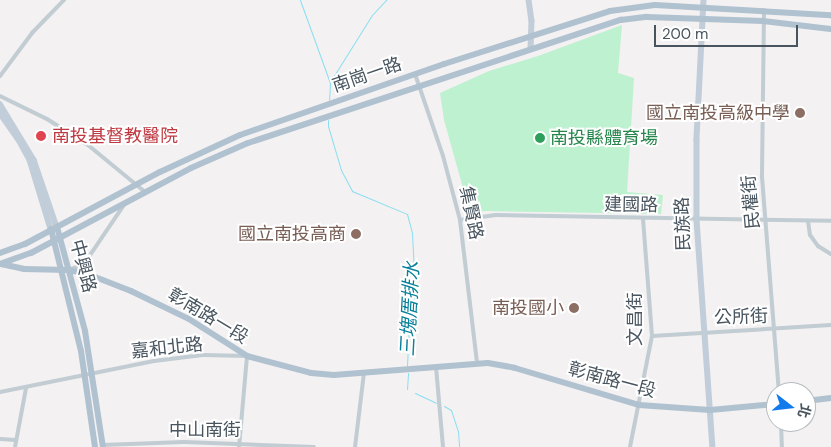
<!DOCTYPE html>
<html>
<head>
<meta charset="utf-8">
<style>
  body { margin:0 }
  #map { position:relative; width:831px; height:447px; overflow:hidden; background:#f3f1f1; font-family:"DM Sans","Noto Sans TC",sans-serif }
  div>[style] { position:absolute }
  .green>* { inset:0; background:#bef1d0 }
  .stream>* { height:1px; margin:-0.5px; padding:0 0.5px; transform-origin:0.5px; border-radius:0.5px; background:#8adef0 }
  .street>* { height:4px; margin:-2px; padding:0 2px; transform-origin:2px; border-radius:2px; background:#c1ccd3 }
  .secondary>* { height:5.5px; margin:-2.75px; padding:0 2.75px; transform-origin:2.75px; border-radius:2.75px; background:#c1cdd8 }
  .primary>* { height:6px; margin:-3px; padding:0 3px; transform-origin:3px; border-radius:3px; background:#b0c1d0 }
  .dots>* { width:14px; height:14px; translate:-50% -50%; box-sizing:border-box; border:2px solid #fff; border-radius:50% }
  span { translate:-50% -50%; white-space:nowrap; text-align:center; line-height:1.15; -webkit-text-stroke:4px #fff; paint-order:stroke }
  .street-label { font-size:18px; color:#48555f }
  .education-label { font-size:18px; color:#785e54 }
  .right { translate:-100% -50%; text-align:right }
  .health-label { font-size:18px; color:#be3a42 }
  .left { translate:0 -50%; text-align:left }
  .leisure-label { font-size:18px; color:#27864d }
  .water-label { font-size:19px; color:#08819a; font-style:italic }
  .north { position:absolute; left:766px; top:382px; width:50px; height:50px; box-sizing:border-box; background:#fff; border:1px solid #b6bbbf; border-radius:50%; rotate:106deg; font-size:14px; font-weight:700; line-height:20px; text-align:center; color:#48555f }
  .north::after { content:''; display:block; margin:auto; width:18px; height:22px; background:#137aeb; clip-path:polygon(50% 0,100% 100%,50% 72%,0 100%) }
  .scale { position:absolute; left:654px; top:25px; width:144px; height:22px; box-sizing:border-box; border:2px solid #48555f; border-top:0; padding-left:6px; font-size:15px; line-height:18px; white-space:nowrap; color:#48555f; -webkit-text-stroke:4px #fff; paint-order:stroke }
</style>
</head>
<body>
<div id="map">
  <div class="green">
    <i style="clip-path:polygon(622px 25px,618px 73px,634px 78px,627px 192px,663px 195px,661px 214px,486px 211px,470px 213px,444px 120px,440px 93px,489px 71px,538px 56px)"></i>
  </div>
  <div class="stream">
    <i style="left:300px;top:0;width:88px;rotate:70.1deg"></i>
    <i style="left:330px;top:83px;width:17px;rotate:93deg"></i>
    <i style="left:330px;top:82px;width:79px;rotate:-57.9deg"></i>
    <i style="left:372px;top:15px;width:21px;rotate:-47deg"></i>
    <i style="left:328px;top:120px;width:6px;rotate:90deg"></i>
    <i style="left:328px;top:126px;width:46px;rotate:73.5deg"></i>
    <i style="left:341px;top:170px;width:24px;rotate:62deg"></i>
    <i style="left:352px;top:191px;width:60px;rotate:22.7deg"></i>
    <i style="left:407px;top:214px;width:20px;rotate:75deg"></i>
    <i style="left:412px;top:233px;width:59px;rotate:87.1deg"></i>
    <i style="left:415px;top:292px;width:35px;rotate:100deg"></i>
    <i style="left:409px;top:326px;width:40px;rotate:92.9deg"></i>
    <i style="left:407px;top:389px;width:16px;rotate:-86deg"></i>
    <i style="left:415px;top:393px;width:23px;rotate:25deg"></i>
    <i style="left:444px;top:406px;width:8px;rotate:30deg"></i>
    <i style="left:451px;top:410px;width:22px;rotate:72deg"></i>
    <i style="left:458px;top:431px;width:16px;rotate:86deg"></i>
  </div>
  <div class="street">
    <i style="left:764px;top:10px;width:167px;rotate:90.7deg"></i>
    <i style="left:762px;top:177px;width:216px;rotate:85.5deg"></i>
    <i style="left:415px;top:74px;width:87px;rotate:71.1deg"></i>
    <i style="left:443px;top:156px;width:66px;rotate:75.1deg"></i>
    <i style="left:460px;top:220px;width:144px;rotate:83.2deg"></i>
    <i style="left:0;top:76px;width:54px;rotate:-53.3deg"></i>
    <i style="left:32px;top:33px;width:46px;rotate:-45.9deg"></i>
    <i style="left:0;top:96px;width:52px;rotate:26.1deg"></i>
    <i style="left:47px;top:119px;width:49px;rotate:32.4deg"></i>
    <i style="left:88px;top:145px;width:74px;rotate:39.5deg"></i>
    <i style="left:460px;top:220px;width:36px;rotate:-8deg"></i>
    <i style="left:496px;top:215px;width:335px;rotate:1deg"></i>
    <i style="left:808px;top:221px;width:14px;rotate:82deg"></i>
    <i style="left:810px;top:235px;width:14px;rotate:54deg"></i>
    <i style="left:818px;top:246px;width:15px;rotate:32deg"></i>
    <i style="left:71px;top:269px;width:14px;rotate:-21deg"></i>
    <i style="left:84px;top:264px;width:71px;rotate:-55.9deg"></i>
    <i style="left:652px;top:336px;width:179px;rotate:-3.5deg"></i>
    <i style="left:436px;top:367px;width:80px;rotate:85deg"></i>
    <i style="left:0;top:392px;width:157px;rotate:-11.4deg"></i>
    <i style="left:154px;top:361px;width:49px;rotate:-7deg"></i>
    <i style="left:203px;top:355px;width:44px;rotate:1.3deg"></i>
    <i style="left:247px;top:356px;width:91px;rotate:95deg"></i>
    <i style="left:781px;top:422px;width:25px;rotate:88deg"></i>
    <i style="left:0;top:439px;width:16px;rotate:4deg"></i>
    <i style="left:102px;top:445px;width:82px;rotate:-2.1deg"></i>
    <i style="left:184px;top:442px;width:130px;rotate:2.2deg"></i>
    <i style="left:15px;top:447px;width:60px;rotate:-79.4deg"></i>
    <i style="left:355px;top:447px;width:75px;rotate:-83.1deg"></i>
    <i style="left:630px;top:447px;width:113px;rotate:-78.8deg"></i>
    <i style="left:652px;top:336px;width:117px;rotate:-94.4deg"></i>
  </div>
  <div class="secondary">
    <i style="left:529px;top:0;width:21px;rotate:82deg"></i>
    <i style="left:532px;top:21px;width:27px;rotate:92deg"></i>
    <i style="left:704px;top:0;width:140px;rotate:92.9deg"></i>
    <i style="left:697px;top:140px;width:80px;rotate:90deg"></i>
    <i style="left:697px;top:220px;width:228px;rotate:86deg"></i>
    <i style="left:0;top:104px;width:66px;rotate:58.7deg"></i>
    <i style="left:34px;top:160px;width:71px;rotate:71.1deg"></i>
    <i style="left:0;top:113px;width:33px;rotate:55deg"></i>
    <i style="left:19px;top:140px;width:23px;rotate:61deg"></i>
    <i style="left:30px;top:160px;width:72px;rotate:73.1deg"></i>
  </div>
  <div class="primary">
    <i style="left:57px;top:227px;width:108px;rotate:74.9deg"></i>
    <i style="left:85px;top:331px;width:117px;rotate:81.2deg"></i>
    <i style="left:51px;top:229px;width:126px;rotate:76.2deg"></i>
    <i style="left:81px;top:351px;width:97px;rotate:81.7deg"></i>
    <i style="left:0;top:253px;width:27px;rotate:-20deg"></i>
    <i style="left:25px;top:244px;width:153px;rotate:-28.1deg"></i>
    <i style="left:160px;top:172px;width:88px;rotate:-24.8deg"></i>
    <i style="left:240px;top:135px;width:216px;rotate:-19.2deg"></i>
    <i style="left:444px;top:64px;width:174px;rotate:-17.7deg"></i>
    <i style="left:610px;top:11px;width:45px;rotate:-7.6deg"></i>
    <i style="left:655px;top:5px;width:176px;rotate:3.3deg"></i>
    <i style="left:0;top:264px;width:33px;rotate:-20deg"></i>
    <i style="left:31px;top:253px;width:181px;rotate:-28deg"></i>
    <i style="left:191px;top:168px;width:62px;rotate:-23.7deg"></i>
    <i style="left:248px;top:143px;width:393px;rotate:-18.3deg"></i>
    <i style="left:621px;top:20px;width:26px;rotate:-7deg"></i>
    <i style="left:647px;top:17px;width:116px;rotate:2deg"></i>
    <i style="left:763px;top:21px;width:68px;rotate:6.7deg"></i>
    <i style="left:1px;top:264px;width:24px;rotate:12deg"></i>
    <i style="left:24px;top:269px;width:45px;rotate:1.3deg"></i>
    <i style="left:69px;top:270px;width:22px;rotate:13deg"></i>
    <i style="left:90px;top:275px;width:44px;rotate:21.3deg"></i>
    <i style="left:131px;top:291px;width:64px;rotate:25.8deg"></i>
    <i style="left:189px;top:319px;width:69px;rotate:32.5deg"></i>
    <i style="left:247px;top:356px;width:66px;rotate:14.9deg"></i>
    <i style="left:311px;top:373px;width:23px;rotate:5deg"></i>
    <i style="left:334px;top:375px;width:154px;rotate:-4.5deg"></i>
    <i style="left:488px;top:363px;width:27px;rotate:10deg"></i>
    <i style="left:515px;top:368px;width:129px;rotate:16.6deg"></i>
    <i style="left:639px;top:405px;width:71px;rotate:4deg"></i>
    <i style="left:710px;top:410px;width:66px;rotate:-5.2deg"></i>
    <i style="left:806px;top:401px;width:25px;rotate:-7deg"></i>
  </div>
  <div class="dots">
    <i style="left:800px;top:113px;background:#8d6e63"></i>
    <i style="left:41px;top:136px;background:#e0444e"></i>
    <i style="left:540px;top:138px;background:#2e9e5b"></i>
    <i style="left:356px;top:234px;background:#8d6e63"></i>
    <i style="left:574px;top:308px;background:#8d6e63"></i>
  </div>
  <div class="street-label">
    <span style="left:367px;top:75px;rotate:-19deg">南崗一路</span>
    <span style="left:751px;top:202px;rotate:-95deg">民權街</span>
    <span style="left:631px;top:205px;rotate:1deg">建國路</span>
    <span style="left:471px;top:213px;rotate:78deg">集賢路</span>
    <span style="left:683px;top:224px;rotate:-92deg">民族路</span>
    <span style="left:83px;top:266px;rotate:75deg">中興路</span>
    <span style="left:208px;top:316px;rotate:31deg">彰南路一段</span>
    <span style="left:741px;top:317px;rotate:-2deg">公所街</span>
    <span style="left:635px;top:319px;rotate:-90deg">文昌街</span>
    <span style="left:167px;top:348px;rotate:-6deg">嘉和北路</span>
    <span style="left:612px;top:380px;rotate:15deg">彰南路一段</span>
    <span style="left:205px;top:430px">中山南街</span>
  </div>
  <div class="education-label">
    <span class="right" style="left:790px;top:113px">國立南投高級中學</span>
    <span class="right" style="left:346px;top:234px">國立南投高商</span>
    <span class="right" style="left:564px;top:308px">南投國小</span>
  </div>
  <div class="health-label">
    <span class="left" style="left:52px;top:136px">南投基督教醫院</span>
  </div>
  <div class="leisure-label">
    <span class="left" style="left:550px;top:138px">南投縣體育場</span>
  </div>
  <div class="water-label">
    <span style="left:410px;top:309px;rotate:-87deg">三塊厝排水</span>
  </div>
  <div class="north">北</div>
  <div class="scale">200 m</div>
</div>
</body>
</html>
